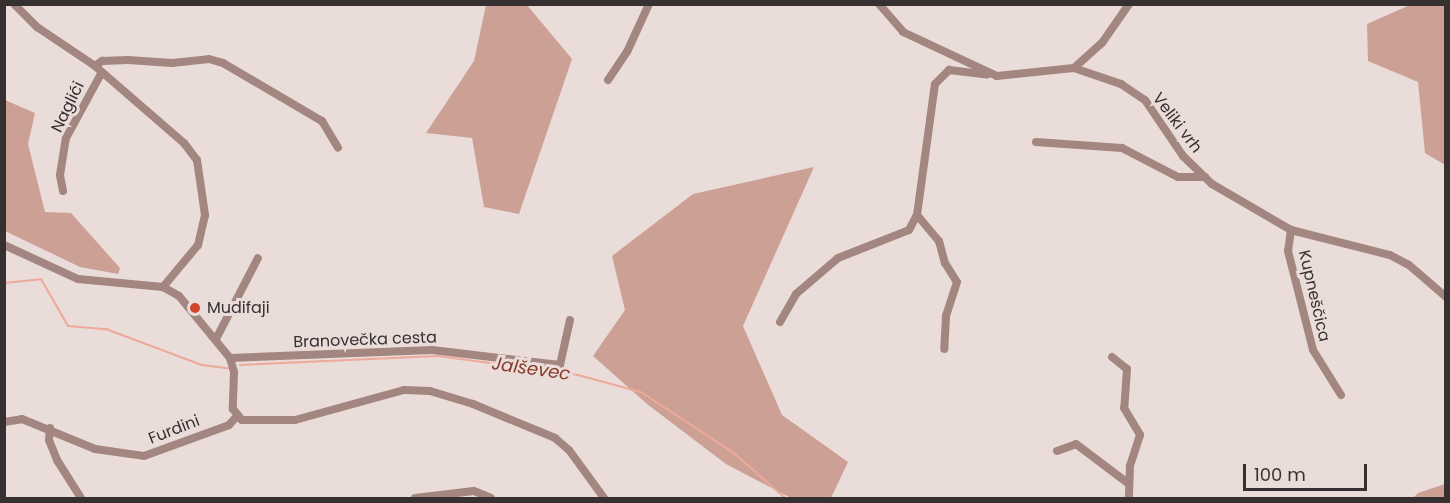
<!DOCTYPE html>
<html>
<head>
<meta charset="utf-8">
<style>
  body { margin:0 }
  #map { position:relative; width:1450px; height:503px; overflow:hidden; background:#e9dcd9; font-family:Poppins,sans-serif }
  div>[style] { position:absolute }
  .green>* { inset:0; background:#cda096 }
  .stream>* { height:2px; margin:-1px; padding:0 1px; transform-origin:1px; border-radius:1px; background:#eda99a }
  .minor>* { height:8px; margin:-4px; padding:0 4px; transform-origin:4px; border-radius:4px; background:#a3867f }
  .dots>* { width:16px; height:16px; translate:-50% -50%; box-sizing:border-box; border:3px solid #e9dcd9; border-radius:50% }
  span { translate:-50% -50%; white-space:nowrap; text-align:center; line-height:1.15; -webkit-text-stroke:6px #e9dcd9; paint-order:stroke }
  .street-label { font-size:16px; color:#363130 }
  .poi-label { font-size:16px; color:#363130 }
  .left { translate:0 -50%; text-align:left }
  .water-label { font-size:18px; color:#893929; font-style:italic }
  .frame { position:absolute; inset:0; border:6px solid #363130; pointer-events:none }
  .scale { position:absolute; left:1243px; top:464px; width:124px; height:27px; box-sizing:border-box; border:3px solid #363130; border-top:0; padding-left:8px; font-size:18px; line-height:21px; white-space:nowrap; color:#363130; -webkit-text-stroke:4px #e9dcd9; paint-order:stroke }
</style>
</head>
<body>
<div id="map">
  <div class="green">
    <i style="clip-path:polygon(486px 5px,527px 5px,572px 59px,519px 214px,484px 207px,472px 138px,426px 133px,474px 61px)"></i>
    <i style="clip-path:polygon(1410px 5px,1445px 5px,1445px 165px,1425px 153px,1418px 82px,1368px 61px,1367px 24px)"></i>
    <i style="clip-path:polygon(5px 100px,35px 113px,28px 144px,45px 212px,71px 213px,120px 268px,118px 274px,80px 267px,5px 231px)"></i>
    <i style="clip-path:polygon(814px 167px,743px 326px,782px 415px,848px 462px,831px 498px,791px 498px,726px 464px,647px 404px,593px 356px,625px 310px,612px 256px,693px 194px)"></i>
    <i style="clip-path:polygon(1445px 484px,1445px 498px,1413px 498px,1418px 493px)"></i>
  </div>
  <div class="stream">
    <i style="left:4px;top:283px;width:37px;rotate:-6deg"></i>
    <i style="left:41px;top:279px;width:54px;rotate:60.1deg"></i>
    <i style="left:68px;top:326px;width:38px;rotate:5deg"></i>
    <i style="left:106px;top:329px;width:103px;rotate:20.6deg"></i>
    <i style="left:202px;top:365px;width:26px;rotate:7deg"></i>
    <i style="left:240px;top:365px;width:198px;rotate:-2.6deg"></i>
    <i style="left:438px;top:356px;width:141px;rotate:7.7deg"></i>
    <i style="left:578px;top:375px;width:65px;rotate:15.1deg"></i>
    <i style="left:641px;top:392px;width:113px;rotate:33.4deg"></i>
    <i style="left:735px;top:454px;width:67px;rotate:41.3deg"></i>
  </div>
  <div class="minor">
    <i style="left:14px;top:4px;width:33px;rotate:45deg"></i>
    <i style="left:37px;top:27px;width:70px;rotate:33.9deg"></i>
    <i style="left:95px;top:66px;width:118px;rotate:40.9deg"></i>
    <i style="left:184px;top:143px;width:21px;rotate:53deg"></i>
    <i style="left:197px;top:160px;width:56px;rotate:81.7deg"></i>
    <i style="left:205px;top:215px;width:31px;rotate:103deg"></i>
    <i style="left:198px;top:245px;width:55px;rotate:129.8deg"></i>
    <i style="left:879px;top:4px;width:37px;rotate:49deg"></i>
    <i style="left:903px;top:32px;width:104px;rotate:25.1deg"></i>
    <i style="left:997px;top:76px;width:77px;rotate:-5.9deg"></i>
    <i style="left:1074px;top:68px;width:50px;rotate:18.8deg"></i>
    <i style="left:1121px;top:84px;width:29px;rotate:34deg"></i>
    <i style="left:1145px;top:100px;width:68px;rotate:55.8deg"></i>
    <i style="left:1183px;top:156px;width:40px;rotate:44deg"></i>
    <i style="left:1212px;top:184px;width:91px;rotate:30.2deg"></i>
    <i style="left:1291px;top:230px;width:102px;rotate:14.2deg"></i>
    <i style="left:1390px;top:255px;width:21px;rotate:28deg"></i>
    <i style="left:1409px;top:265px;width:49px;rotate:40.9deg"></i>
    <i style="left:95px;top:66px;width:9px;rotate:-36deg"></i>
    <i style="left:102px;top:61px;width:26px;rotate:-2deg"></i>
    <i style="left:128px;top:60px;width:44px;rotate:3.9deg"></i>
    <i style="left:172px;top:63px;width:37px;rotate:-6deg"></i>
    <i style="left:209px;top:59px;width:15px;rotate:16deg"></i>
    <i style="left:223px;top:63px;width:115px;rotate:30.4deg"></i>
    <i style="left:322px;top:121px;width:31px;rotate:59deg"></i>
    <i style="left:1074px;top:68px;width:38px;rotate:-42deg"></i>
    <i style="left:1102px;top:43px;width:47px;rotate:-55.3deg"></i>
    <i style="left:608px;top:80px;width:34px;rotate:-56deg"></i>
    <i style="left:627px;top:52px;width:53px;rotate:-65.4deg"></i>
    <i style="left:1036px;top:142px;width:86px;rotate:4deg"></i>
    <i style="left:1122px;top:148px;width:63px;rotate:27.4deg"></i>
    <i style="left:1178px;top:177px;width:27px"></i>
    <i style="left:63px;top:191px;width:16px;rotate:-101deg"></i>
    <i style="left:60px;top:175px;width:37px;rotate:-81deg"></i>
    <i style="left:66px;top:138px;width:75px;rotate:-61.4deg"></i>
    <i style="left:917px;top:215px;width:34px;rotate:50deg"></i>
    <i style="left:939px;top:241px;width:23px;rotate:75deg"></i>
    <i style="left:945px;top:263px;width:22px;rotate:58deg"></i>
    <i style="left:957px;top:282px;width:36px;rotate:108deg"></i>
    <i style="left:946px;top:316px;width:33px;rotate:93deg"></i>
    <i style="left:1291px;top:230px;width:21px;rotate:98deg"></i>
    <i style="left:1288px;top:251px;width:102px;rotate:75.8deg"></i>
    <i style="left:1313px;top:350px;width:53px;rotate:58.1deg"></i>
    <i style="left:4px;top:245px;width:81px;rotate:24.7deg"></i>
    <i style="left:78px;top:279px;width:85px;rotate:5.4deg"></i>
    <i style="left:163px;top:287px;width:18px;rotate:29deg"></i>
    <i style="left:179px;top:296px;width:80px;rotate:50.6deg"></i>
    <i style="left:230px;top:358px;width:15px;rotate:74deg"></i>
    <i style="left:234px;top:372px;width:37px;rotate:92deg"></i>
    <i style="left:233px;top:409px;width:14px;rotate:51deg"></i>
    <i style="left:242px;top:420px;width:53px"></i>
    <i style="left:295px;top:420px;width:113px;rotate:-15.4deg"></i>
    <i style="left:404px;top:390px;width:26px;rotate:2deg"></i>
    <i style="left:430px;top:391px;width:45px;rotate:16.8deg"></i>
    <i style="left:473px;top:404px;width:89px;rotate:22.5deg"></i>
    <i style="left:555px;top:438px;width:18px;rotate:41deg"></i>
    <i style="left:569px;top:450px;width:59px;rotate:53.9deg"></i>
    <i style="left:780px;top:322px;width:32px;rotate:-60deg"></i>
    <i style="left:796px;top:294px;width:55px;rotate:-40.6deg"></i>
    <i style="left:838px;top:258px;width:76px;rotate:-21.5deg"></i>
    <i style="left:909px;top:230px;width:17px;rotate:-62deg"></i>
    <i style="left:917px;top:215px;width:132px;rotate:-82.2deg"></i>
    <i style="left:935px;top:84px;width:20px;rotate:-45deg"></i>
    <i style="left:949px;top:70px;width:38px;rotate:7deg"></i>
    <i style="left:216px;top:339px;width:91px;rotate:-62.6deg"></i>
    <i style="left:1112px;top:357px;width:19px;rotate:39deg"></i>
    <i style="left:1127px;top:369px;width:39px;rotate:94deg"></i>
    <i style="left:1124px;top:408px;width:31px;rotate:59deg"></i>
    <i style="left:1140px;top:435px;width:33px;rotate:108deg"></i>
    <i style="left:1130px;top:466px;width:32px;rotate:92deg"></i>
    <i style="left:230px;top:358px;width:202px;rotate:-2.3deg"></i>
    <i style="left:432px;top:350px;width:129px;rotate:6.7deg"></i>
    <i style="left:560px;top:365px;width:46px;rotate:-77.5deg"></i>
    <i style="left:4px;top:422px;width:18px;rotate:-9deg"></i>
    <i style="left:22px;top:419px;width:79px;rotate:22.3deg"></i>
    <i style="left:95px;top:449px;width:49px;rotate:8.1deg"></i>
    <i style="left:144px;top:456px;width:90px;rotate:-20deg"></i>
    <i style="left:229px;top:425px;width:12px;rotate:-48deg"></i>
    <i style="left:50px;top:428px;width:12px;rotate:95deg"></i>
    <i style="left:49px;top:440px;width:22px;rotate:68deg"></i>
    <i style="left:57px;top:460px;width:45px;rotate:57.7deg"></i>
    <i style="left:1057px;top:451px;width:20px;rotate:-20deg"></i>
    <i style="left:1076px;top:444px;width:66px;rotate:37deg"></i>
    <i style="left:415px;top:498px;width:59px;rotate:-6.8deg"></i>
    <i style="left:474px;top:491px;width:18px;rotate:22deg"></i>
  </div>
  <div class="dots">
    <i style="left:195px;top:308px;background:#d1462a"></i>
  </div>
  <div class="street-label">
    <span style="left:68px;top:107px;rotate:-64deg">Naglići</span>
    <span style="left:1177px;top:123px;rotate:53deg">Veliki vrh</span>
    <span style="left:1314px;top:296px;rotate:77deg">Kupneščica</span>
    <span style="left:365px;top:340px;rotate:-2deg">Branovečka cesta</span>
    <span style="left:174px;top:430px;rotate:-21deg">Furdini</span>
  </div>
  <div class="poi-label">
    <span class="left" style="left:207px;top:308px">Mudifaji</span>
  </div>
  <div class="water-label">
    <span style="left:531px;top:369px;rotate:8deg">Jalševec</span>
  </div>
  <div class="frame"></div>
  <div class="scale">100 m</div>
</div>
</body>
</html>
